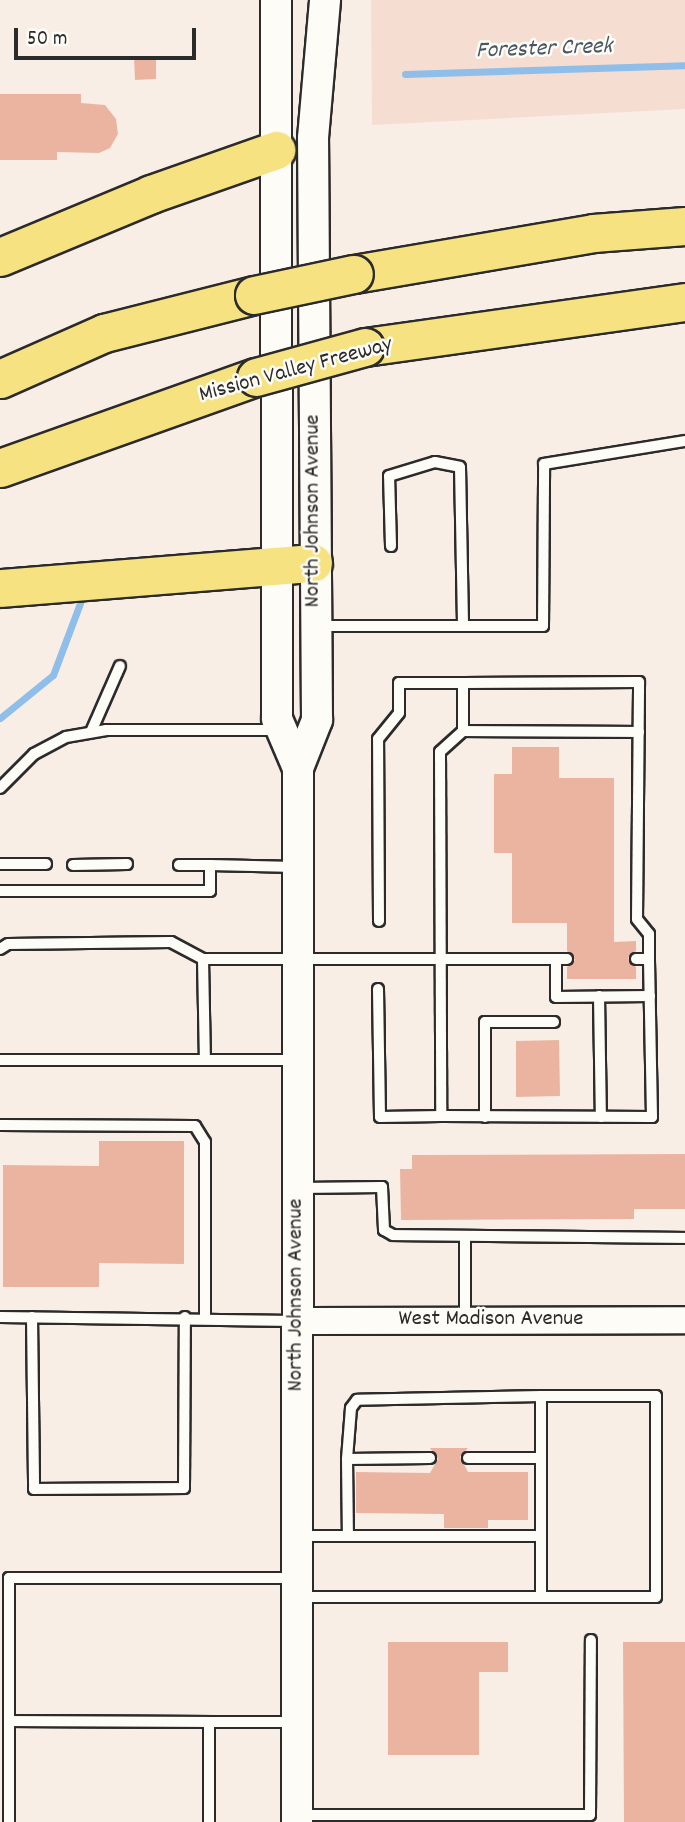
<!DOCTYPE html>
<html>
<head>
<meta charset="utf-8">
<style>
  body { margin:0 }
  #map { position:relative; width:685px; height:1822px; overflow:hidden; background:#f9eee6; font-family:Dekko,sans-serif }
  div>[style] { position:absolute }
  .built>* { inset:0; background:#f5ddd1 }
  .stream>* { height:7px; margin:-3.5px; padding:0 3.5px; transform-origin:3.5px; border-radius:3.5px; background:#8ebee9 }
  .building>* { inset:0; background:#ebb4a1 }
  .roads { filter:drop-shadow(2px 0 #2b2b2b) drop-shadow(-2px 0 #2b2b2b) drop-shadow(0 2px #2b2b2b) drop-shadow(0 -2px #2b2b2b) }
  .service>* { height:10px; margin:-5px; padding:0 5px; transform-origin:5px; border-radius:5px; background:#fdfcf7 }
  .tertiary>* { height:26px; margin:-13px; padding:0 13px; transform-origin:13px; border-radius:13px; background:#fdfcf7 }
  .secondary>* { height:30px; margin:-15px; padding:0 15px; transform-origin:15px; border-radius:15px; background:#fdfcf7 }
  .motorway>* { height:37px; margin:-18.5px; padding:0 18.5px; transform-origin:18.5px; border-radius:18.5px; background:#f7e281 }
  .bridges { filter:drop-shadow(2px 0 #2b2b2b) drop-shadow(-2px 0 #2b2b2b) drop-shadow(0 2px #2b2b2b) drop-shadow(0 -2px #2b2b2b) }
  .motorway-bridge>* { height:37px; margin:-18.5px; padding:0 18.5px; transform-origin:18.5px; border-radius:18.5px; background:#f7e281 }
  span { translate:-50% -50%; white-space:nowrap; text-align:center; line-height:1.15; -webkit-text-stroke:5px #fdfcf7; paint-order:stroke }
  .street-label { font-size:23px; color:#2b2b2b }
  .water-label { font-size:24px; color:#495764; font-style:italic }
  .scale { position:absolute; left:14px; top:28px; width:182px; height:32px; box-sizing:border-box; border:4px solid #2b2b2b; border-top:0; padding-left:9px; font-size:21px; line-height:24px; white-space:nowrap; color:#2b2b2b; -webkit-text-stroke:5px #fdfcf7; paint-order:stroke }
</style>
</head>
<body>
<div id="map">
  <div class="built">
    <i style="clip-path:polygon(371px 0,685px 0,685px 109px,372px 125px)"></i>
  </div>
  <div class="stream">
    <i style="left:405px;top:74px;width:280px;rotate:-1.8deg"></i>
    <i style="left:0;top:718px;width:68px;rotate:-39.1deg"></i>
    <i style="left:53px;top:675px;width:77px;rotate:-69.4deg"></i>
  </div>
  <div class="building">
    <i style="clip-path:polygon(156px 56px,156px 79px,135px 80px,134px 57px)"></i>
    <i style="clip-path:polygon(0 94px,81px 94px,81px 103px,105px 105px,116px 119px,118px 134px,110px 148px,99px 153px,57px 152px,57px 160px,0 160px)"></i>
    <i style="clip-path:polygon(512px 747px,559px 747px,559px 778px,614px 778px,614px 942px,636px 941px,636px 951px,628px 958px,636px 967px,636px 979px,567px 979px,567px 967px,575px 960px,567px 951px,567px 923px,512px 923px,512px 853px,494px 853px,494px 774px,512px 774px)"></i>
    <i style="clip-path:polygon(559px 1040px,560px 1096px,516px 1097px,516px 1041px)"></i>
    <i style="clip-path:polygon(99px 1141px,184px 1141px,184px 1264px,99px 1263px,99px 1287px,3px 1287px,3px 1165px,99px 1166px)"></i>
    <i style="clip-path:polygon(685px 1154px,685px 1209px,634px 1209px,634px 1219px,401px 1220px,400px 1169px,412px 1169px,412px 1155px)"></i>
    <i style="clip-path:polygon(430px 1448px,468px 1448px,460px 1457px,468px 1472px,528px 1472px,528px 1520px,488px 1520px,488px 1528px,444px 1528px,444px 1514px,356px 1513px,356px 1472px,430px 1473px,438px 1459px)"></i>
    <i style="clip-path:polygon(388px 1642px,508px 1642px,508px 1672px,479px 1672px,479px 1755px,388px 1755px)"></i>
    <i style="clip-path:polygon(623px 1642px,685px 1642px,685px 1822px,624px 1822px)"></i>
  </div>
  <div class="roads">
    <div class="service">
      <i style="left:391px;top:546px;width:70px;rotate:-91.6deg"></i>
      <i style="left:389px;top:476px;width:48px;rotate:-16.9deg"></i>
      <i style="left:435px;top:462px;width:25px;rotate:11deg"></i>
      <i style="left:460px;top:467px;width:157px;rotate:88.9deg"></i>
      <i style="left:318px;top:626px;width:225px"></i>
      <i style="left:543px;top:626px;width:162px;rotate:-89.6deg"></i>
      <i style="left:544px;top:464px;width:143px;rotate:-9.3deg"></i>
      <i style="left:463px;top:731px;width:176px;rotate:0.3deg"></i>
      <i style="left:91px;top:732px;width:72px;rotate:-66.3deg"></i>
      <i style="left:0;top:788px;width:48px;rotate:-45deg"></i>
      <i style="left:34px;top:754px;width:36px;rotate:-28deg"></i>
      <i style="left:66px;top:737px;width:41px;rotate:-9.9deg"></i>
      <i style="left:106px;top:730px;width:174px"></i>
      <i style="left:0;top:864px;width:46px"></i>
      <i style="left:73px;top:865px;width:54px;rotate:-1.1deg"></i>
      <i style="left:179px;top:865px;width:31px"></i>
      <i style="left:0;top:891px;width:210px"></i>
      <i style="left:210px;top:891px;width:26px;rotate:-90deg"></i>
      <i style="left:210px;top:865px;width:86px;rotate:1.3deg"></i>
      <i style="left:379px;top:921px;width:182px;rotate:-90.3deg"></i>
      <i style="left:378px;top:739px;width:33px;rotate:-51deg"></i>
      <i style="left:399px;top:713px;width:30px;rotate:-90deg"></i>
      <i style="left:399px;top:683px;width:64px"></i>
      <i style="left:0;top:949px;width:9px;rotate:-32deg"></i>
      <i style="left:8px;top:944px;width:163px;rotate:-0.7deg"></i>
      <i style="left:171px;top:942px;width:36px;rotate:28deg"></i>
      <i style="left:203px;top:959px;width:364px"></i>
      <i style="left:203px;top:959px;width:100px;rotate:88.9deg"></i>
      <i style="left:556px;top:959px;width:38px;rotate:90deg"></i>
      <i style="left:556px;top:997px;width:94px;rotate:-0.6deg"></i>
      <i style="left:636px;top:959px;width:13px"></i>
      <i style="left:649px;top:959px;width:25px;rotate:-90deg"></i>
      <i style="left:649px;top:934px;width:19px;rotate:-129deg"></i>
      <i style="left:637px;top:919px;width:237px;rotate:-89.5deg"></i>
      <i style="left:639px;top:682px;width:176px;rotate:179.7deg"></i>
      <i style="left:463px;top:683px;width:48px;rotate:90deg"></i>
      <i style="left:463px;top:731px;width:31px;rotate:138deg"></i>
      <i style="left:440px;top:752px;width:364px;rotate:89.8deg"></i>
      <i style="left:441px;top:1116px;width:211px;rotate:0.3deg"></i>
      <i style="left:652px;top:1117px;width:158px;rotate:-91.1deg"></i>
      <i style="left:378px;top:989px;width:128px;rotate:89.1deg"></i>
      <i style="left:380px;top:1117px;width:61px;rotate:-0.9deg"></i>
      <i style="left:599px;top:996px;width:121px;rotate:89.1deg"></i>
      <i style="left:0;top:1060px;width:294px"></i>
      <i style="left:485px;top:1117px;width:95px;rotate:-90deg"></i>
      <i style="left:485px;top:1022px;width:69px"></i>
      <i style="left:0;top:1125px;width:195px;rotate:0.3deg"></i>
      <i style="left:195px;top:1126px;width:19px;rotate:58deg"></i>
      <i style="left:205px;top:1142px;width:175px;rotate:90deg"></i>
      <i style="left:300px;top:1188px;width:82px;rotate:-0.7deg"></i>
      <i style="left:382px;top:1187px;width:43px;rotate:87.3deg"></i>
      <i style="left:384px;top:1230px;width:10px;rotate:29deg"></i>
      <i style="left:393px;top:1235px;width:292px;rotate:0.6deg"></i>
      <i style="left:465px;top:1238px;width:81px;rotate:90deg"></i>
      <i style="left:0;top:1317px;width:294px;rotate:0.8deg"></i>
      <i style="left:32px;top:1317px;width:172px;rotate:89.3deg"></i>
      <i style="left:34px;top:1489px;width:150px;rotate:-0.4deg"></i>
      <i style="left:184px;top:1488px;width:171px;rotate:-89.7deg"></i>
      <i style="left:468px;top:1458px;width:73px"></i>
      <i style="left:347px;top:1459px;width:83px;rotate:-0.7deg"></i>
      <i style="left:300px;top:1536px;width:241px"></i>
      <i style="left:541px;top:1536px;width:140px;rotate:-90deg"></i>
      <i style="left:541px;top:1396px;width:184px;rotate:178.8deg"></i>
      <i style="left:357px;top:1400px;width:10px;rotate:127deg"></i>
      <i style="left:351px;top:1408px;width:51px;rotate:94.5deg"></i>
      <i style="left:347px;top:1459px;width:77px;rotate:89.3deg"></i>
      <i style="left:541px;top:1536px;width:61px;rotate:90deg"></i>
      <i style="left:299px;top:1597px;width:357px"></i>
      <i style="left:656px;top:1597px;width:201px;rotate:-90deg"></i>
      <i style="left:656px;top:1396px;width:115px;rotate:180deg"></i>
      <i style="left:9px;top:1721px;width:200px;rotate:0.3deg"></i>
      <i style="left:300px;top:1815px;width:290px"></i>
      <i style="left:590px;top:1815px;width:175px;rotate:-89.7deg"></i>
      <i style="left:9px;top:1822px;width:244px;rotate:-90deg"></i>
      <i style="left:9px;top:1578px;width:285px"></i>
      <i style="left:209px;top:1822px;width:100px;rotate:-90deg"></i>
      <i style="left:209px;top:1722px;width:86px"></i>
    </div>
    <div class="tertiary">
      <i style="left:297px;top:1321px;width:388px;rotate:-0.1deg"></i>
    </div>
    <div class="secondary">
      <i style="left:276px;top:0;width:719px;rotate:89.92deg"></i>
      <i style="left:277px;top:719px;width:53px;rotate:66.8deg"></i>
      <i style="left:298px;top:768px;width:1054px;rotate:90.05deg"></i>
      <i style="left:298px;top:768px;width:52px;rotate:-68.4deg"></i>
      <i style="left:317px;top:720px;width:582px;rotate:-90.39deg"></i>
      <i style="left:313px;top:138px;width:139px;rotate:-85deg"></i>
    </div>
    <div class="motorway">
      <i style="left:0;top:257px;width:164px;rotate:-22.6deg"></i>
      <i style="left:151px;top:194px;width:133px;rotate:-19.4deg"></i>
      <i style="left:354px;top:274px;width:242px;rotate:-9.7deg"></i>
      <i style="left:593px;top:233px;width:92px;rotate:-4.4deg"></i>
      <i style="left:365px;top:347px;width:323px;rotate:-8deg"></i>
      <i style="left:0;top:379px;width:114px;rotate:-23.9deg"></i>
      <i style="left:104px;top:333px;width:155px;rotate:-14.2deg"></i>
      <i style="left:0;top:468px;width:272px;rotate:-19.6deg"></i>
      <i style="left:0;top:588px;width:314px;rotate:-4.6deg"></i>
    </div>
  </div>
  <div class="bridges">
    <div class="motorway-bridge">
      <i style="left:254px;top:295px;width:102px;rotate:-11.9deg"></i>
      <i style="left:256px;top:377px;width:113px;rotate:-15.4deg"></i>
    </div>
  </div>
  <div class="street-label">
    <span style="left:296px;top:371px;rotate:-15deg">Mission Valley Freeway</span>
    <span style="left:314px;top:511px;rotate:-90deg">North Johnson Avenue</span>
    <span style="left:297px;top:1295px;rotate:-90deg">North Johnson Avenue</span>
    <span style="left:491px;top:1320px">West Madison Avenue</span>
  </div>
  <div class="water-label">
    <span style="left:544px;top:50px;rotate:-2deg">Forester Creek</span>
  </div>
  <div class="scale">50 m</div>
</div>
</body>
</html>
